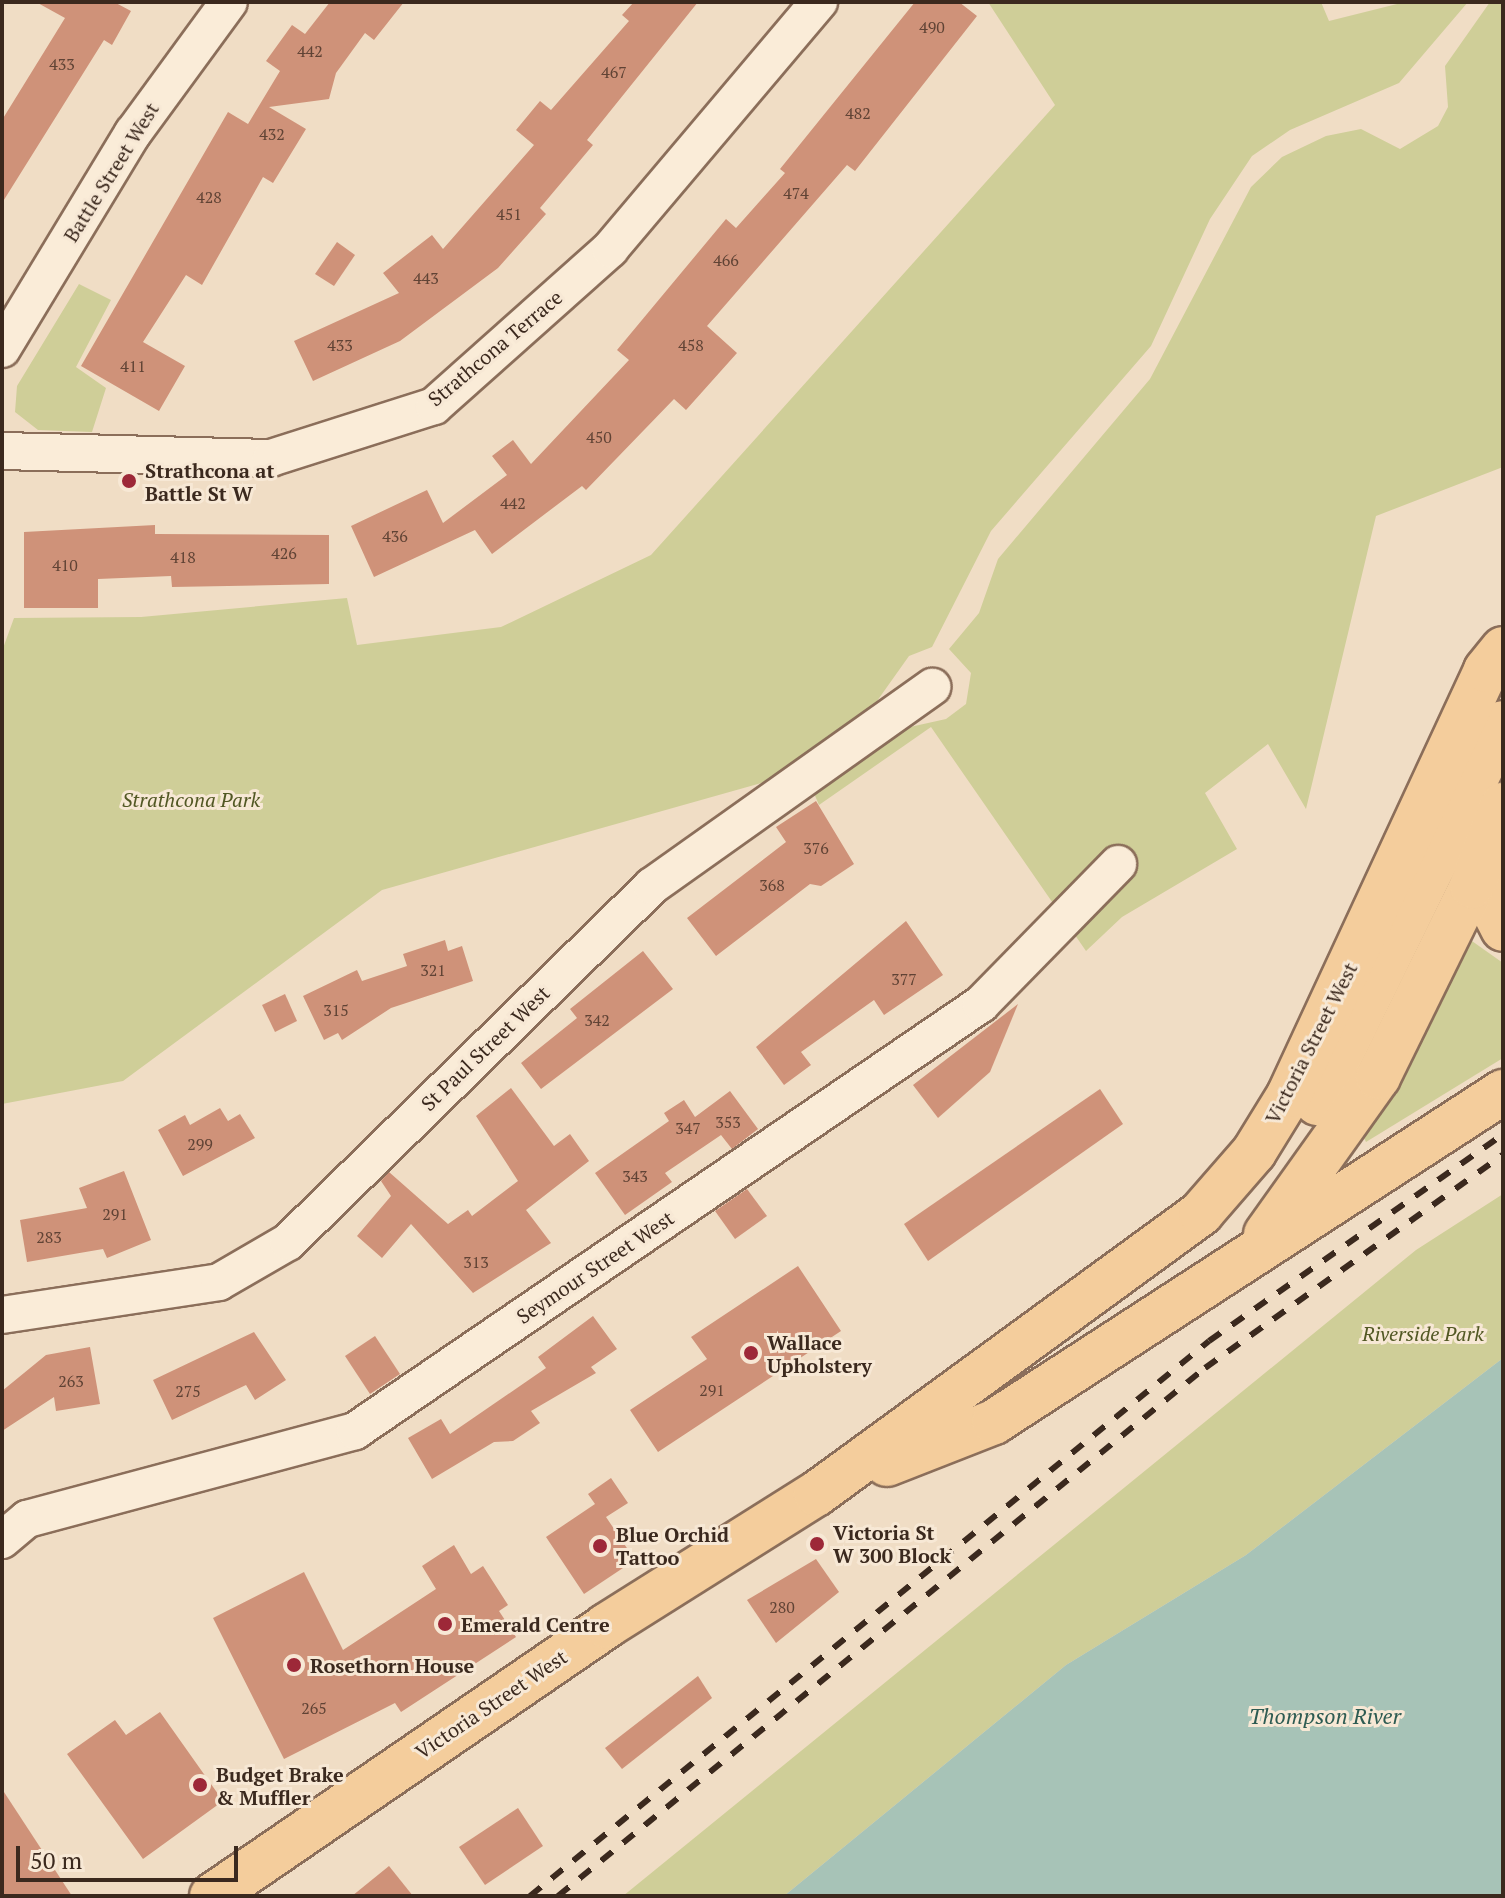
<!DOCTYPE html>
<html>
<head>
<meta charset="utf-8">
<style>
  body { margin:0 }
  #map { position:relative; width:1505px; height:1898px; overflow:hidden; background:#f0ddc5; font-family:"PT Serif",serif }
  div>[style] { position:absolute }
  .green>* { inset:0; background:#cfce98 }
  .water>* { inset:0; background:#a7c3b7 }
  .building>* { inset:0; background:#cf9279 }
  .roads { filter:drop-shadow(2px 0 #8b6e5a) drop-shadow(-2px 0 #8b6e5a) drop-shadow(0 2px #8b6e5a) drop-shadow(0 -2px #8b6e5a) }
  .minor>* { height:36px; margin:-18px; padding:0 18px; transform-origin:18px; border-radius:18px; background:#faecd8 }
  .major>* { height:44px; margin:-22px; padding:0 22px; transform-origin:22px; border-radius:22px; background:#f4cd9c }
  .rail>* { height:6px; margin-top:-3px; transform-origin:0; background:repeating-linear-gradient(90deg,#3b291e 0 14px,transparent 0 28px) }
  .dots>* { width:22px; height:22px; translate:-50% -50%; box-sizing:border-box; border:4px solid #f7e8d5; border-radius:50% }
  span { translate:-50% -50%; white-space:nowrap; text-align:center; line-height:1.15; -webkit-text-stroke:6px #f7e8d5; paint-order:stroke }
  .number-label { font-size:16px; color:#604335 }
  .number-label span { -webkit-text-stroke-width:0 }
  .street-label { font-size:20px; color:#3b291e }
  .poi-label { font-size:20px; color:#3b291e; font-weight:700 }
  .left { translate:0 -50%; text-align:left }
  .park-label { font-size:20px; color:#525824; font-style:italic }
  .water-label { font-size:22px; color:#2d5b52; font-style:italic }
  .frame { position:absolute; inset:0; border:4px solid #3b291e; pointer-events:none }
  .scale { position:absolute; left:16px; top:1846px; width:222px; height:36px; box-sizing:border-box; border:4px solid #3b291e; border-top:0; padding-left:10px; font-size:24px; line-height:28px; white-space:nowrap; color:#3b291e; -webkit-text-stroke:6px #f7e8d5; paint-order:stroke }
</style>
</head>
<body>
<div id="map">
  <div class="green">
    <i style="clip-path:polygon(988px 2px,1321px 2px,1329px 21px,1405px 2px,1468px 2px,1399px 83px,1290px 130px,1252px 156px,1210px 219px,1151px 346px,991px 531px,932px 647px,909px 656px,860px 725px,800px 772px,382px 890px,123px 1081px,2px 1104px,2px 651px,14px 618px,141px 617px,347px 598px,357px 645px,501px 627px,651px 555px,1055px 105px)"></i>
    <i style="clip-path:polygon(1490px 2px,1503px 2px,1503px 467px,1376px 516px,1306px 809px,1268px 744px,1205px 793px,1237px 849px,1122px 917px,1086px 951px,931px 727px,819px 805px,813px 791px,901px 729px,946px 719px,966px 704px,971px 673px,949px 649px,979px 613px,998px 559px,1150px 379px,1251px 187px,1282px 157px,1326px 136px,1361px 129px,1400px 149px,1438px 126px,1448px 107px,1445px 66px)"></i>
    <i style="clip-path:polygon(79px 284px,111px 300px,76px 367px,106px 388px,92px 432px,38px 430px,15px 412px,17px 386px)"></i>
    <i style="clip-path:polygon(1462px 934px,1503px 963px,1503px 1058px,1366px 1142px,1361px 1132px)"></i>
    <i style="clip-path:polygon(1503px 1194px,1503px 1358px,1246px 1555px,1066px 1665px,784px 1896px,623px 1896px,1416px 1250px)"></i>
  </div>
  <div class="water">
    <i style="clip-path:polygon(1503px 1358px,1503px 1896px,784px 1896px,1066px 1665px,1246px 1555px)"></i>
  </div>
  <div class="building">
    <i style="clip-path:polygon(36px 2px,114px 2px,131px 11px,112px 45px,104px 40px,2px 203px,2px 120px,65px 18px)"></i>
    <i style="clip-path:polygon(330px 2px,404px 2px,374px 40px,365px 33px,336px 73px,329px 99px,269px 107px,306px 129px,273px 183px,263px 177px,202px 285px,186px 275px,143px 342px,185px 366px,159px 411px,81px 366px,228px 112px,248px 124px,280px 71px,266px 61px,292px 25px,305px 34px)"></i>
    <i style="clip-path:polygon(634px 2px,698px 2px,587px 140px,593px 145px,540px 208px,546px 214px,498px 268px,400px 341px,313px 381px,294px 341px,399px 293px,383px 273px,432px 235px,443px 249px,534px 145px,516px 130px,540px 101px,551px 110px,629px 21px,622px 15px)"></i>
    <i style="clip-path:polygon(915px 2px,959px 2px,977px 16px,855px 171px,847px 165px,707px 326px,737px 353px,686px 410px,674px 399px,586px 490px,582px 486px,492px 554px,475px 530px,374px 577px,351px 526px,427px 490px,443px 523px,507px 475px,492px 456px,513px 440px,531px 464px,629px 360px,617px 350px,726px 219px,736px 228px,785px 173px,780px 169px)"></i>
    <i style="clip-path:polygon(337px 242px,355px 255px,334px 286px,315px 274px)"></i>
    <i style="clip-path:polygon(155px 525px,155px 534px,329px 535px,329px 584px,172px 587px,171px 576px,98px 579px,98px 608px,24px 608px,24px 532px)"></i>
    <i style="clip-path:polygon(816px 801px,854px 864px,821px 886px,810px 884px,716px 956px,687px 918px,786px 842px,776px 827px)"></i>
    <i style="clip-path:polygon(906px 921px,943px 975px,884px 1015px,874px 1000px,801px 1052px,811px 1065px,784px 1085px,756px 1047px)"></i>
    <i style="clip-path:polygon(445px 940px,448px 951px,462px 946px,473px 981px,391px 1008px,342px 1040px,338px 1033px,324px 1040px,303px 996px,357px 970px,362px 981px,407px 966px,403px 954px)"></i>
    <i style="clip-path:polygon(643px 951px,673px 989px,541px 1089px,521px 1063px,577px 1018px,570px 1009px)"></i>
    <i style="clip-path:polygon(285px 994px,297px 1021px,275px 1032px,262px 1005px)"></i>
    <i style="clip-path:polygon(1018px 1004px,990px 1072px,938px 1118px,913px 1085px)"></i>
    <i style="clip-path:polygon(511px 1088px,554px 1146px,570px 1134px,589px 1161px,526px 1210px,551px 1243px,473px 1293px,411px 1224px,382px 1258px,357px 1236px,391px 1196px,381px 1181px,389px 1172px,448px 1224px,468px 1210px,472px 1216px,518px 1181px,476px 1116px)"></i>
    <i style="clip-path:polygon(1100px 1089px,1123px 1124px,928px 1261px,904px 1224px)"></i>
    <i style="clip-path:polygon(730px 1091px,758px 1129px,732px 1149px,721px 1135px,665px 1173px,672px 1182px,625px 1215px,595px 1173px,669px 1121px,664px 1113px,684px 1100px,695px 1117px)"></i>
    <i style="clip-path:polygon(220px 1108px,228px 1121px,240px 1114px,255px 1138px,183px 1176px,158px 1130px,185px 1115px,190px 1125px)"></i>
    <i style="clip-path:polygon(124px 1171px,151px 1240px,107px 1258px,103px 1249px,27px 1262px,20px 1220px,87px 1208px,79px 1188px)"></i>
    <i style="clip-path:polygon(747px 1189px,767px 1216px,735px 1239px,715px 1211px)"></i>
    <i style="clip-path:polygon(798px 1266px,841px 1331px,658px 1452px,630px 1410px,707px 1359px,691px 1337px)"></i>
    <i style="clip-path:polygon(593px 1316px,617px 1349px,591px 1367px,596px 1373px,531px 1411px,540px 1423px,513px 1441px,494px 1442px,432px 1479px,408px 1438px,441px 1419px,450px 1434px,546px 1368px,538px 1357px)"></i>
    <i style="clip-path:polygon(254px 1332px,286px 1380px,255px 1400px,246px 1385px,172px 1420px,153px 1380px)"></i>
    <i style="clip-path:polygon(375px 1336px,400px 1374px,370px 1394px,345px 1356px)"></i>
    <i style="clip-path:polygon(90px 1347px,100px 1404px,56px 1411px,54px 1397px,2px 1431px,2px 1391px,46px 1355px)"></i>
    <i style="clip-path:polygon(611px 1478px,628px 1503px,606px 1517px,635px 1560px,584px 1594px,546px 1537px,595px 1504px,588px 1494px)"></i>
    <i style="clip-path:polygon(454px 1545px,471px 1574px,483px 1566px,508px 1605px,499px 1611px,516px 1637px,401px 1712px,395px 1703px,284px 1759px,213px 1618px,304px 1572px,343px 1650px,436px 1589px,422px 1566px)"></i>
    <i style="clip-path:polygon(816px 1559px,839px 1592px,776px 1643px,747px 1600px)"></i>
    <i style="clip-path:polygon(698px 1676px,712px 1698px,622px 1769px,605px 1748px)"></i>
    <i style="clip-path:polygon(160px 1712px,223px 1801px,143px 1859px,67px 1754px,115px 1720px,126px 1735px)"></i>
    <i style="clip-path:polygon(2px 1789px,72px 1896px,2px 1896px)"></i>
    <i style="clip-path:polygon(518px 1808px,543px 1846px,485px 1885px,459px 1847px)"></i>
    <i style="clip-path:polygon(389px 1866px,413px 1896px,352px 1896px)"></i>
  </div>
  <div class="roads">
    <div class="minor">
      <i style="left:2px;top:349px;width:253px;rotate:-58.8deg"></i>
      <i style="left:133px;top:133px;width:162px;rotate:-53.8deg"></i>
      <i style="left:2px;top:451px;width:269px;rotate:1.5deg"></i>
      <i style="left:271px;top:458px;width:171px;rotate:-17.7deg"></i>
      <i style="left:434px;top:406px;width:236px;rotate:-41.7deg"></i>
      <i style="left:610px;top:249px;width:324px;rotate:-49.8deg"></i>
      <i style="left:2px;top:1315px;width:219px;rotate:-8.6deg"></i>
      <i style="left:219px;top:1282px;width:80px;rotate:-30.1deg"></i>
      <i style="left:288px;top:1242px;width:509px;rotate:-44.36deg"></i>
      <i style="left:652px;top:886px;width:344px;rotate:-35.4deg"></i>
      <i style="left:2px;top:1540px;width:33px;rotate:-40deg"></i>
      <i style="left:27px;top:1519px;width:340px;rotate:-15deg"></i>
      <i style="left:355px;top:1431px;width:758px;rotate:-34.3deg"></i>
      <i style="left:981px;top:1004px;width:196px;rotate:-45.6deg"></i>
    </div>
    <div class="major">
      <i style="left:1493px;top:850px;width:61px;rotate:89.1deg"></i>
      <i style="left:1494px;top:911px;width:20px;rotate:63deg"></i>
      <i style="left:1317px;top:1103px;width:423px;rotate:-63.9deg"></i>
      <i style="left:1266px;top:1234px;width:193px;rotate:-54.5deg"></i>
      <i style="left:1378px;top:1077px;width:213px;rotate:-63.8deg"></i>
      <i style="left:1472px;top:886px;width:87px;rotate:-69.1deg"></i>
      <i style="left:887px;top:1464px;width:115px;rotate:-21.4deg"></i>
      <i style="left:994px;top:1422px;width:607px;rotate:-32.96deg"></i>
      <i style="left:212px;top:1896px;width:478px;rotate:-34.4deg"></i>
      <i style="left:606px;top:1626px;width:248px;rotate:-32.2deg"></i>
      <i style="left:816px;top:1494px;width:477px;rotate:-36.1deg"></i>
      <i style="left:1201px;top:1213px;width:81px;rotate:-49deg"></i>
      <i style="left:1254px;top:1152px;width:67px;rotate:-58.4deg"></i>
      <i style="left:1289px;top:1095px;width:468px;rotate:-65.1deg"></i>
      <i style="left:1486px;top:670px;width:27px;rotate:-51deg"></i>
    </div>
  </div>
  <div class="rail">
    <i style="left:530px;top:1896px;width:877px;rotate:-39.26deg"></i>
    <i style="left:1209px;top:1341px;width:360px;rotate:-35.1deg"></i>
    <i style="left:558px;top:1896px;width:835px;rotate:-39.22deg"></i>
    <i style="left:1205px;top:1368px;width:366px;rotate:-35.6deg"></i>
  </div>
  <div class="dots">
    <i style="left:129px;top:481px;background:#9d2838"></i>
    <i style="left:751px;top:1353px;background:#9d2838"></i>
    <i style="left:817px;top:1544px;background:#9d2838"></i>
    <i style="left:600px;top:1546px;background:#9d2838"></i>
    <i style="left:445px;top:1624px;background:#9d2838"></i>
    <i style="left:294px;top:1665px;background:#9d2838"></i>
    <i style="left:200px;top:1785px;background:#9d2838"></i>
  </div>
  <div class="number-label">
    <span style="left:932px;top:27px">490</span>
    <span style="left:310px;top:51px">442</span>
    <span style="left:62px;top:64px">433</span>
    <span style="left:614px;top:72px">467</span>
    <span style="left:858px;top:113px">482</span>
    <span style="left:272px;top:134px">432</span>
    <span style="left:796px;top:193px">474</span>
    <span style="left:209px;top:197px">428</span>
    <span style="left:509px;top:214px">451</span>
    <span style="left:726px;top:260px">466</span>
    <span style="left:426px;top:278px">443</span>
    <span style="left:340px;top:345px">433</span>
    <span style="left:691px;top:345px">458</span>
    <span style="left:133px;top:366px">411</span>
    <span style="left:599px;top:437px">450</span>
    <span style="left:513px;top:503px">442</span>
    <span style="left:395px;top:536px">436</span>
    <span style="left:284px;top:553px">426</span>
    <span style="left:183px;top:557px">418</span>
    <span style="left:65px;top:565px">410</span>
    <span style="left:816px;top:848px">376</span>
    <span style="left:772px;top:885px">368</span>
    <span style="left:433px;top:970px">321</span>
    <span style="left:904px;top:979px">377</span>
    <span style="left:336px;top:1010px">315</span>
    <span style="left:597px;top:1020px">342</span>
    <span style="left:728px;top:1122px">353</span>
    <span style="left:688px;top:1128px">347</span>
    <span style="left:200px;top:1144px">299</span>
    <span style="left:635px;top:1176px">343</span>
    <span style="left:115px;top:1214px">291</span>
    <span style="left:49px;top:1237px">283</span>
    <span style="left:476px;top:1262px">313</span>
    <span style="left:71px;top:1381px">263</span>
    <span style="left:712px;top:1390px">291</span>
    <span style="left:188px;top:1391px">275</span>
    <span style="left:782px;top:1607px">280</span>
    <span style="left:314px;top:1708px">265</span>
  </div>
  <div class="street-label">
    <span style="left:111px;top:172px;rotate:-58deg">Battle Street West</span>
    <span style="left:495px;top:348px;rotate:-40deg">Strathcona Terrace</span>
    <span style="left:1311px;top:1043px;rotate:-63deg">Victoria Street West</span>
    <span style="left:485px;top:1048px;rotate:-44deg">St Paul Street West</span>
    <span style="left:595px;top:1267px;rotate:-34deg">Seymour Street West</span>
    <span style="left:491px;top:1704px;rotate:-34deg">Victoria Street West</span>
  </div>
  <div class="poi-label">
    <span class="left" style="left:145px;top:482px">Strathcona at<br>Battle St W</span>
    <span class="left" style="left:767px;top:1354px">Wallace<br>Upholstery</span>
    <span class="left" style="left:833px;top:1544px">Victoria St<br>W 300 Block</span>
    <span class="left" style="left:616px;top:1546px">Blue Orchid<br>Tattoo</span>
    <span class="left" style="left:461px;top:1624px">Emerald Centre</span>
    <span class="left" style="left:310px;top:1665px">Rosethorn House</span>
    <span class="left" style="left:216px;top:1786px">Budget Brake<br>&amp; Muffler</span>
  </div>
  <div class="park-label">
    <span style="left:191px;top:799px">Strathcona Park</span>
    <span style="left:1423px;top:1333px">Riverside Park</span>
  </div>
  <div class="water-label">
    <span style="left:1325px;top:1716px">Thompson River</span>
  </div>
  <div class="frame"></div>
  <div class="scale">50 m</div>
</div>
</body>
</html>
